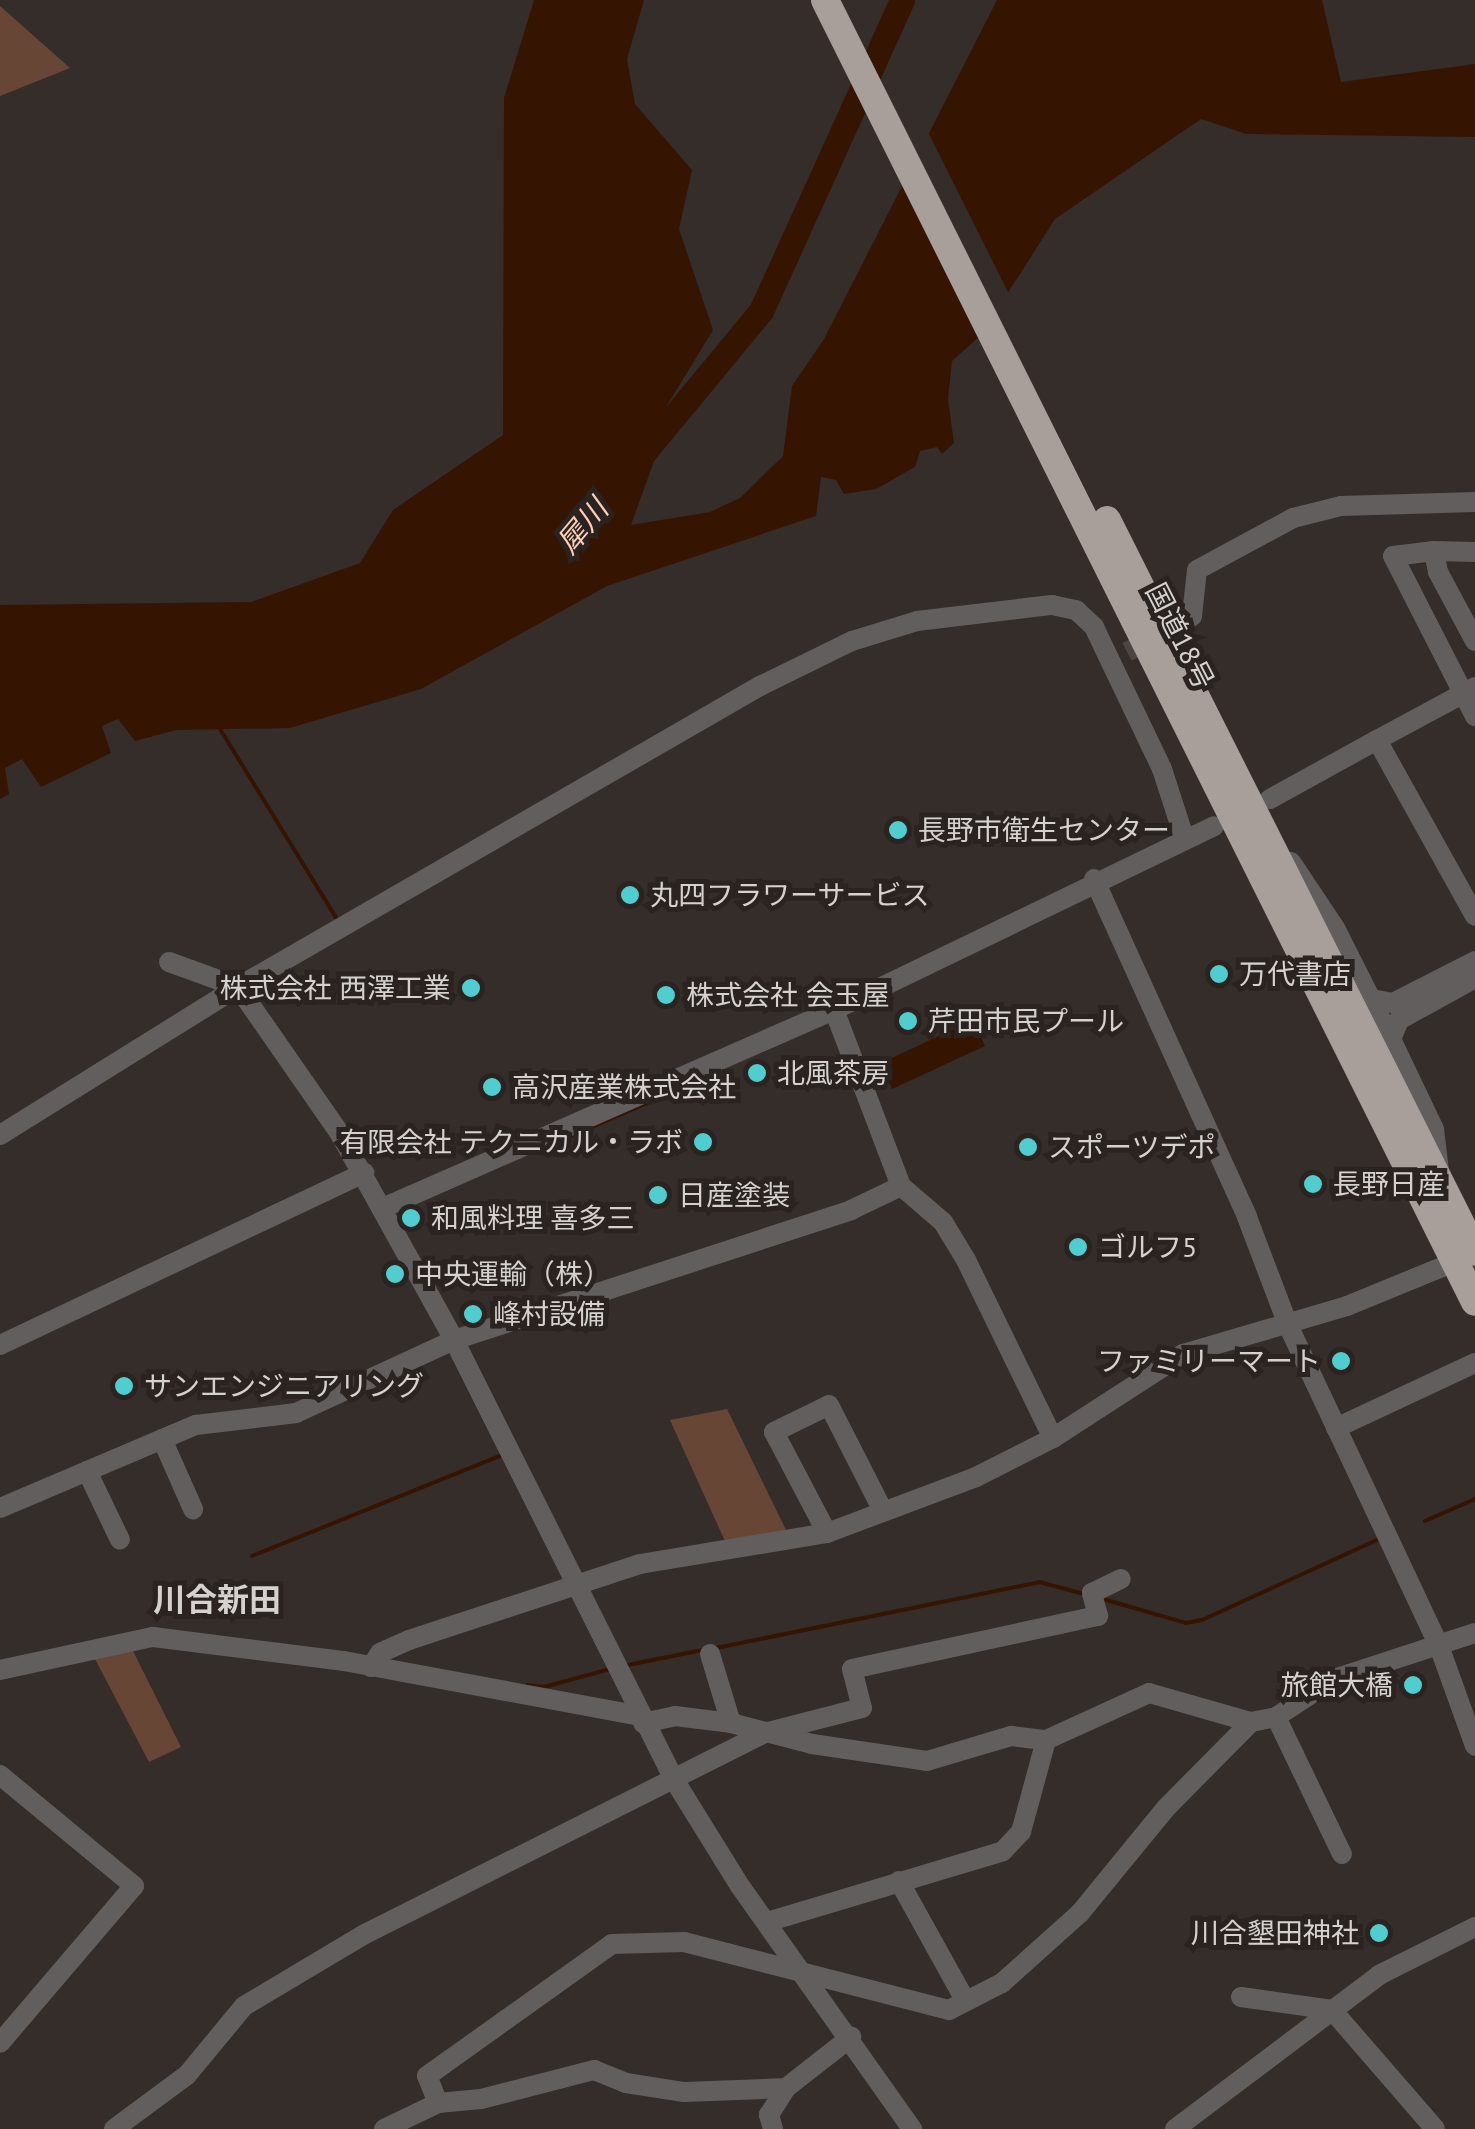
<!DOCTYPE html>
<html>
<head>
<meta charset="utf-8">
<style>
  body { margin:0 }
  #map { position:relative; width:1475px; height:2129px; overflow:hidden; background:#342d2a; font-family:"PT Sans","Noto Sans JP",sans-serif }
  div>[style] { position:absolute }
  .green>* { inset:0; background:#684636 }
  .water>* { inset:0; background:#361402 }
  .pier>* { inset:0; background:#342d2a }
  .stream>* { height:4px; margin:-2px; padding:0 2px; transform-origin:2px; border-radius:2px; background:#361402 }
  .river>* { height:25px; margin:-12.5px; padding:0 12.5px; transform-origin:12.5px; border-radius:12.5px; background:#361402 }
  .minor-tunnel>* { height:20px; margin-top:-10px; transform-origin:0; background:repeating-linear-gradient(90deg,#4c4643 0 20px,transparent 0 30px) }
  .minor>* { height:20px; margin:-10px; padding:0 10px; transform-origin:10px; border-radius:10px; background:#625e5d }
  .highway>* { height:28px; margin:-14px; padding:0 14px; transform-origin:14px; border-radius:14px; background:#a89f9b }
  .dots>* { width:28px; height:28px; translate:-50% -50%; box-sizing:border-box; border:5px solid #2a2320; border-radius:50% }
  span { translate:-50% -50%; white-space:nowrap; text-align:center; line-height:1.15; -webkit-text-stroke:10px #2a2320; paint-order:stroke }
  .street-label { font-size:28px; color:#d5d1cf }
  .poi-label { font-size:28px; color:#d5d1cf }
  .left { translate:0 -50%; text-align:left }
  .right { translate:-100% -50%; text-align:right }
  .water-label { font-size:30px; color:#fecdb5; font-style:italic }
  .quarter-label { font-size:32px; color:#d5d1cf; font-weight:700 }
</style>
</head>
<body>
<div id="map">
  <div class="green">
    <i style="clip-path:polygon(0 6px,70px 68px,0 96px)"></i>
    <i style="clip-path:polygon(727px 1409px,787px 1532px,725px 1541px,670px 1420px)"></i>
    <i style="clip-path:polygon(132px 1649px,181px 1747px,149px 1762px,95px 1659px)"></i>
  </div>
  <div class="water">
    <i style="clip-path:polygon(534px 0,644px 0,627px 59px,635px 104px,692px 170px,679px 229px,713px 330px,660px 417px,662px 439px,631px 525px,710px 512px,740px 498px,783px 456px,792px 386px,824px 339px,997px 0,1322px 0,1341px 82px,1475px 64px,1475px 137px,1246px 134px,1201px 119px,1055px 219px,981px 335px,952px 361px,948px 399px,954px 443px,942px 454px,937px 447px,920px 451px,915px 467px,876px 489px,844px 494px,836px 480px,821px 477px,816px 516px,607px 586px,421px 689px,290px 728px,176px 730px,135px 741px,118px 719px,102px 726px,111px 753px,41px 787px,22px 759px,5px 768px,9px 794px,0 799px,0 605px,251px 602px,360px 563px,393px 510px,503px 435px,504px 98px)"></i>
    <i style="clip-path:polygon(973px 1020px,985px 1046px,892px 1089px,881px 1063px)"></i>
  </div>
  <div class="pier">
    <i style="clip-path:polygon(925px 126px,1011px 298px,986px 338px,898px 176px)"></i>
  </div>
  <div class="stream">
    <i style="left:220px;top:729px;width:225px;rotate:58.4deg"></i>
    <i style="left:562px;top:1140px;width:135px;rotate:-23.5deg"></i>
    <i style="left:1425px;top:1521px;width:55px;rotate:-23.7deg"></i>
    <i style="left:252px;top:1556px;width:270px;rotate:-22deg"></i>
    <i style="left:1103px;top:1599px;width:86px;rotate:16.1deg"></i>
    <i style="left:1186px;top:1623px;width:16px;rotate:-11deg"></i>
    <i style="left:1202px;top:1620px;width:192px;rotate:-24.6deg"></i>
    <i style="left:716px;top:1648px;width:330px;rotate:-11.5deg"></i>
    <i style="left:1039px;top:1582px;width:47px;rotate:14.9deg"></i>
    <i style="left:623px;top:1666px;width:81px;rotate:-11.4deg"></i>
    <i style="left:527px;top:1685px;width:17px;rotate:7deg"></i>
    <i style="left:544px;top:1687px;width:68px;rotate:-15.3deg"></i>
  </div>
  <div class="river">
    <i style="left:641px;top:456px;width:188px;rotate:-50.4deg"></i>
    <i style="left:761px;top:311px;width:341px;rotate:-65.6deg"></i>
  </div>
  <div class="minor-tunnel">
    <i style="left:1127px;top:652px;width:34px;rotate:-28deg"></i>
  </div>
  <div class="minor">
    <i style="left:1434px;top:551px;width:41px;rotate:1.4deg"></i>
    <i style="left:1181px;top:623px;width:13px;rotate:-32deg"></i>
    <i style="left:1192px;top:616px;width:46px;rotate:-83.8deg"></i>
    <i style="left:1197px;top:570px;width:109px;rotate:-28.4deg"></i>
    <i style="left:1293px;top:518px;width:49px;rotate:-14deg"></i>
    <i style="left:1341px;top:506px;width:134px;rotate:-1.7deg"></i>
    <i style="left:1475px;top:641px;width:78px;rotate:-118.2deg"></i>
    <i style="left:1438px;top:572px;width:21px;rotate:-101deg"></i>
    <i style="left:1434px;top:551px;width:41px;rotate:173deg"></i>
    <i style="left:1393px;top:556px;width:180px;rotate:62.9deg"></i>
    <i style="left:1377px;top:740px;width:111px;rotate:-28.4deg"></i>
    <i style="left:1270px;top:799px;width:122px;rotate:-28.9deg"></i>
    <i style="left:1377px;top:740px;width:201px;rotate:60.9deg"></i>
    <i style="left:1291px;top:862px;width:79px;rotate:56.3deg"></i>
    <i style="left:1335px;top:928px;width:124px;rotate:63.2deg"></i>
    <i style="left:1391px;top:1039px;width:100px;rotate:64.5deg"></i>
    <i style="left:1434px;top:1129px;width:42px;rotate:83.2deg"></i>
    <i style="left:1094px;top:879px;width:371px;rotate:65.6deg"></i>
    <i style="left:1247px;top:1217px;width:116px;rotate:69.2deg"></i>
    <i style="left:1288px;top:1325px;width:355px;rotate:64.8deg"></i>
    <i style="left:1439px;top:1646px;width:106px;rotate:70.2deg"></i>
    <i style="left:169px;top:962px;width:73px;rotate:19.9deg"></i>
    <i style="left:238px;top:987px;width:179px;rotate:55.2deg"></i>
    <i style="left:340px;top:1134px;width:235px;rotate:61deg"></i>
    <i style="left:454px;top:1340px;width:490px;rotate:63.4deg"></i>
    <i style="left:673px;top:1778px;width:127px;rotate:58.2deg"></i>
    <i style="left:740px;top:1886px;width:298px;rotate:54.7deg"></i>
    <i style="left:1372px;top:999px;width:21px;rotate:11deg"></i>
    <i style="left:1393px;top:1003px;width:92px;rotate:-27.1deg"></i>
    <i style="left:1391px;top:1039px;width:21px;rotate:-67deg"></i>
    <i style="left:1399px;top:1020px;width:87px;rotate:-28.9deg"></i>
    <i style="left:0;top:1135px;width:280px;rotate:-31.9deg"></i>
    <i style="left:238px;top:987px;width:603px;rotate:-29.97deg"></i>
    <i style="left:760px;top:686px;width:102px;rotate:-26.1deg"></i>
    <i style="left:852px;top:641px;width:68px;rotate:-17.1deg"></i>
    <i style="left:917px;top:621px;width:136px;rotate:-6.8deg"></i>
    <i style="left:1052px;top:605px;width:25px;rotate:12deg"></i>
    <i style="left:1076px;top:610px;width:25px;rotate:43deg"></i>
    <i style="left:1094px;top:627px;width:157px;rotate:64.4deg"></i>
    <i style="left:1162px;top:769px;width:71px;rotate:72.1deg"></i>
    <i style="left:901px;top:1186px;width:55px;rotate:40.6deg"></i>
    <i style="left:943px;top:1222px;width:44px;rotate:58.8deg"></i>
    <i style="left:966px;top:1260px;width:198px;rotate:64deg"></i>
    <i style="left:385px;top:1207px;width:490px;rotate:-23.7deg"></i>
    <i style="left:834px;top:1010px;width:422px;rotate:-25.8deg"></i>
    <i style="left:0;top:1345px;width:403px;rotate:-25.3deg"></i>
    <i style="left:1336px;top:1428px;width:153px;rotate:-25.1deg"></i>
    <i style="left:162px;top:1439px;width:77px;rotate:66.1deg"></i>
    <i style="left:87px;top:1471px;width:76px;rotate:64.4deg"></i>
    <i style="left:0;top:1508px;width:213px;rotate:-23deg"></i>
    <i style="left:196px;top:1425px;width:101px;rotate:-6.8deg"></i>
    <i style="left:296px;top:1413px;width:174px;rotate:-24.8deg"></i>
    <i style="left:454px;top:1340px;width:418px;rotate:-18.1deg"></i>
    <i style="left:851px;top:1210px;width:55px;rotate:-25.6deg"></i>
    <i style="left:901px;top:1186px;width:188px;rotate:-110.8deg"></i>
    <i style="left:827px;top:1533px;width:114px;rotate:-117.7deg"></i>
    <i style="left:774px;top:1432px;width:61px;rotate:-26.1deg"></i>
    <i style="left:829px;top:1405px;width:119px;rotate:63deg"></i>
    <i style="left:710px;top:1654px;width:72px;rotate:73.1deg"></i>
    <i style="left:371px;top:1667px;width:17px;rotate:-57deg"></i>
    <i style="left:380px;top:1653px;width:32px;rotate:-24deg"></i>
    <i style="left:409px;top:1640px;width:243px;rotate:-18.2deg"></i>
    <i style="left:640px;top:1564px;width:190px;rotate:-9.4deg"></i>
    <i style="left:827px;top:1533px;width:159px;rotate:-20.6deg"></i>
    <i style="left:976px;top:1477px;width:86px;rotate:-26.9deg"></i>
    <i style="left:1053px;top:1438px;width:155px;rotate:-32.9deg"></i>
    <i style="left:1183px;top:1354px;width:171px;rotate:-16.3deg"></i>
    <i style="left:1347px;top:1306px;width:126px;rotate:-22.3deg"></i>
    <i style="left:0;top:1670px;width:157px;rotate:-12.2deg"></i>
    <i style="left:153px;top:1637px;width:193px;rotate:7.2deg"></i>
    <i style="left:344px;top:1661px;width:301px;rotate:10.5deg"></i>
    <i style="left:1276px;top:1717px;width:152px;rotate:64.3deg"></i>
    <i style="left:643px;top:1723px;width:33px;rotate:-12deg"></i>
    <i style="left:675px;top:1716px;width:56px;rotate:7.1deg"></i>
    <i style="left:731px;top:1723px;width:84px;rotate:14.5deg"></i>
    <i style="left:812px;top:1744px;width:116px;rotate:8.4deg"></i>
    <i style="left:927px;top:1761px;width:88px;rotate:-16.6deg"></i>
    <i style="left:1011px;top:1736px;width:35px;rotate:7deg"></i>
    <i style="left:1046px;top:1740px;width:113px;rotate:-24.5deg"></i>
    <i style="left:1149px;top:1693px;width:106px;rotate:15.9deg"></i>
    <i style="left:1251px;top:1722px;width:25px;rotate:-11deg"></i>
    <i style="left:1276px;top:1717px;width:69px;rotate:-33.2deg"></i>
    <i style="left:1334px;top:1679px;width:148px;rotate:-18.1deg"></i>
    <i style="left:0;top:1775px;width:174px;rotate:39.6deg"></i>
    <i style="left:134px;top:1886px;width:206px;rotate:130.5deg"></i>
    <i style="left:899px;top:1881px;width:136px;rotate:61deg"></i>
    <i style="left:767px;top:1922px;width:246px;rotate:-16.7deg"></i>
    <i style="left:1003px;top:1851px;width:26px;rotate:-47deg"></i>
    <i style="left:1021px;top:1832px;width:95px;rotate:-74.8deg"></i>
    <i style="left:1241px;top:1997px;width:92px;rotate:8.1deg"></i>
    <i style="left:1332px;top:2010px;width:157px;rotate:49.1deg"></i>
    <i style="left:438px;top:2103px;width:29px;rotate:-112deg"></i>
    <i style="left:427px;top:2076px;width:227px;rotate:-35.5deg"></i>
    <i style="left:612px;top:1944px;width:72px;rotate:-1.6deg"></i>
    <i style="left:684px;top:1942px;width:274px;rotate:14.4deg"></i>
    <i style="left:949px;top:2010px;width:59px;rotate:-27deg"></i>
    <i style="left:1002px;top:1983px;width:105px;rotate:-41.9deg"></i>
    <i style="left:1080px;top:1913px;width:134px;rotate:-50.7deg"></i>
    <i style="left:1165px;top:1809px;width:122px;rotate:-45.3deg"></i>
    <i style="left:114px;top:2129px;width:91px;rotate:-36.5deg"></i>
    <i style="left:187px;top:2075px;width:89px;rotate:-50.4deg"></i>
    <i style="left:244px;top:2006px;width:139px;rotate:-30.8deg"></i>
    <i style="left:363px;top:1935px;width:449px;rotate:-26.7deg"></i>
    <i style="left:764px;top:1733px;width:101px;rotate:-14.3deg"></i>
    <i style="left:862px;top:1708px;width:40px;rotate:-104.4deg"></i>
    <i style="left:852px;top:1669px;width:252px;rotate:-12.2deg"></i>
    <i style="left:1098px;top:1616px;width:24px;rotate:-105deg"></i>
    <i style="left:1092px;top:1593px;width:32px;rotate:-26deg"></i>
    <i style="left:384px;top:2129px;width:60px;rotate:-25.7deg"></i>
    <i style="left:438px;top:2103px;width:43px;rotate:-5.3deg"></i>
    <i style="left:481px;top:2099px;width:117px;rotate:-14.4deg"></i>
    <i style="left:594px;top:2070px;width:35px;rotate:22deg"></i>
    <i style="left:626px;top:2083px;width:59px;rotate:8.8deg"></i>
    <i style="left:684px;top:2092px;width:102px;rotate:-2.2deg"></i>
    <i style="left:786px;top:2088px;width:83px;rotate:-38.1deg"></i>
    <i style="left:773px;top:2129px;width:15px;rotate:-106deg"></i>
    <i style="left:769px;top:2115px;width:32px;rotate:-58deg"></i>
    <i style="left:1175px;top:2129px;width:256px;rotate:-37deg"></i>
    <i style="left:1379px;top:1975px;width:107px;rotate:-26.6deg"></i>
  </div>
  <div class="highway">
    <i style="left:825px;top:0;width:1455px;rotate:63.47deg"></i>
    <i style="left:1107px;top:520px;width:819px;rotate:63.31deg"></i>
  </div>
  <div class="dots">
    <i style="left:898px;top:830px;background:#52cdcf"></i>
    <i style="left:630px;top:895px;background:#52cdcf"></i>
    <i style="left:1219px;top:974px;background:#52cdcf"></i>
    <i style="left:471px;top:988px;background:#52cdcf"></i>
    <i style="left:666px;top:995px;background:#52cdcf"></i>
    <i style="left:908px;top:1021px;background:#52cdcf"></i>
    <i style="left:757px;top:1073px;background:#52cdcf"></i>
    <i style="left:492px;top:1087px;background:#52cdcf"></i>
    <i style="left:703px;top:1142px;background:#52cdcf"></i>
    <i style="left:1028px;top:1147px;background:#52cdcf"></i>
    <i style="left:1313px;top:1184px;background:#52cdcf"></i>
    <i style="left:658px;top:1195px;background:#52cdcf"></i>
    <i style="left:411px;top:1218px;background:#52cdcf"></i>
    <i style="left:1078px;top:1247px;background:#52cdcf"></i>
    <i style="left:395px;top:1274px;background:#52cdcf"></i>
    <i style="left:473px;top:1314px;background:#52cdcf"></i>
    <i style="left:1341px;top:1361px;background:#52cdcf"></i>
    <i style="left:124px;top:1386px;background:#52cdcf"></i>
    <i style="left:1413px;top:1685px;background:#52cdcf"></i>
    <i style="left:1379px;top:1933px;background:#52cdcf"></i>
  </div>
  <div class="street-label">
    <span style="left:1180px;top:636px;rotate:63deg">国道18号</span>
  </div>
  <div class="poi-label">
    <span class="left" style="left:918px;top:830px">長野市衛生センター</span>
    <span class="left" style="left:650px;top:895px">丸四フラワーサービス</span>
    <span class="left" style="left:1239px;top:974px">万代書店</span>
    <span class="right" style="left:451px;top:988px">株式会社 西澤工業</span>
    <span class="left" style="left:686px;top:995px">株式会社 会玉屋</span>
    <span class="left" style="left:928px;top:1021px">芹田市民プール</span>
    <span class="left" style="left:777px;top:1073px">北風茶房</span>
    <span class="left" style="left:512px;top:1087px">高沢産業株式会社</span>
    <span class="right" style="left:683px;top:1142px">有限会社 テクニカル・ラボ</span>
    <span class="left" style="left:1048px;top:1147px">スポーツデポ</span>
    <span class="left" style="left:1333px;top:1184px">長野日産</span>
    <span class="left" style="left:678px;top:1195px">日産塗装</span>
    <span class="left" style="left:431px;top:1218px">和風料理 喜多三</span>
    <span class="left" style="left:1098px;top:1247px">ゴルフ5</span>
    <span class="left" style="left:415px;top:1274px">中央運輸（株）</span>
    <span class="left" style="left:493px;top:1314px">峰村設備</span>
    <span class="right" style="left:1321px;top:1361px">ファミリーマート</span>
    <span class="left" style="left:144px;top:1386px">サンエンジニアリング</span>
    <span class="right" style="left:1393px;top:1685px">旅館大橋</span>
    <span class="right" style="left:1359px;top:1933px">川合墾田神社</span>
  </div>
  <div class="water-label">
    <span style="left:582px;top:526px;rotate:-50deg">犀川</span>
  </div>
  <div class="quarter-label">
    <span style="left:217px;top:1599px">川合新田</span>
  </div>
</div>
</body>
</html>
